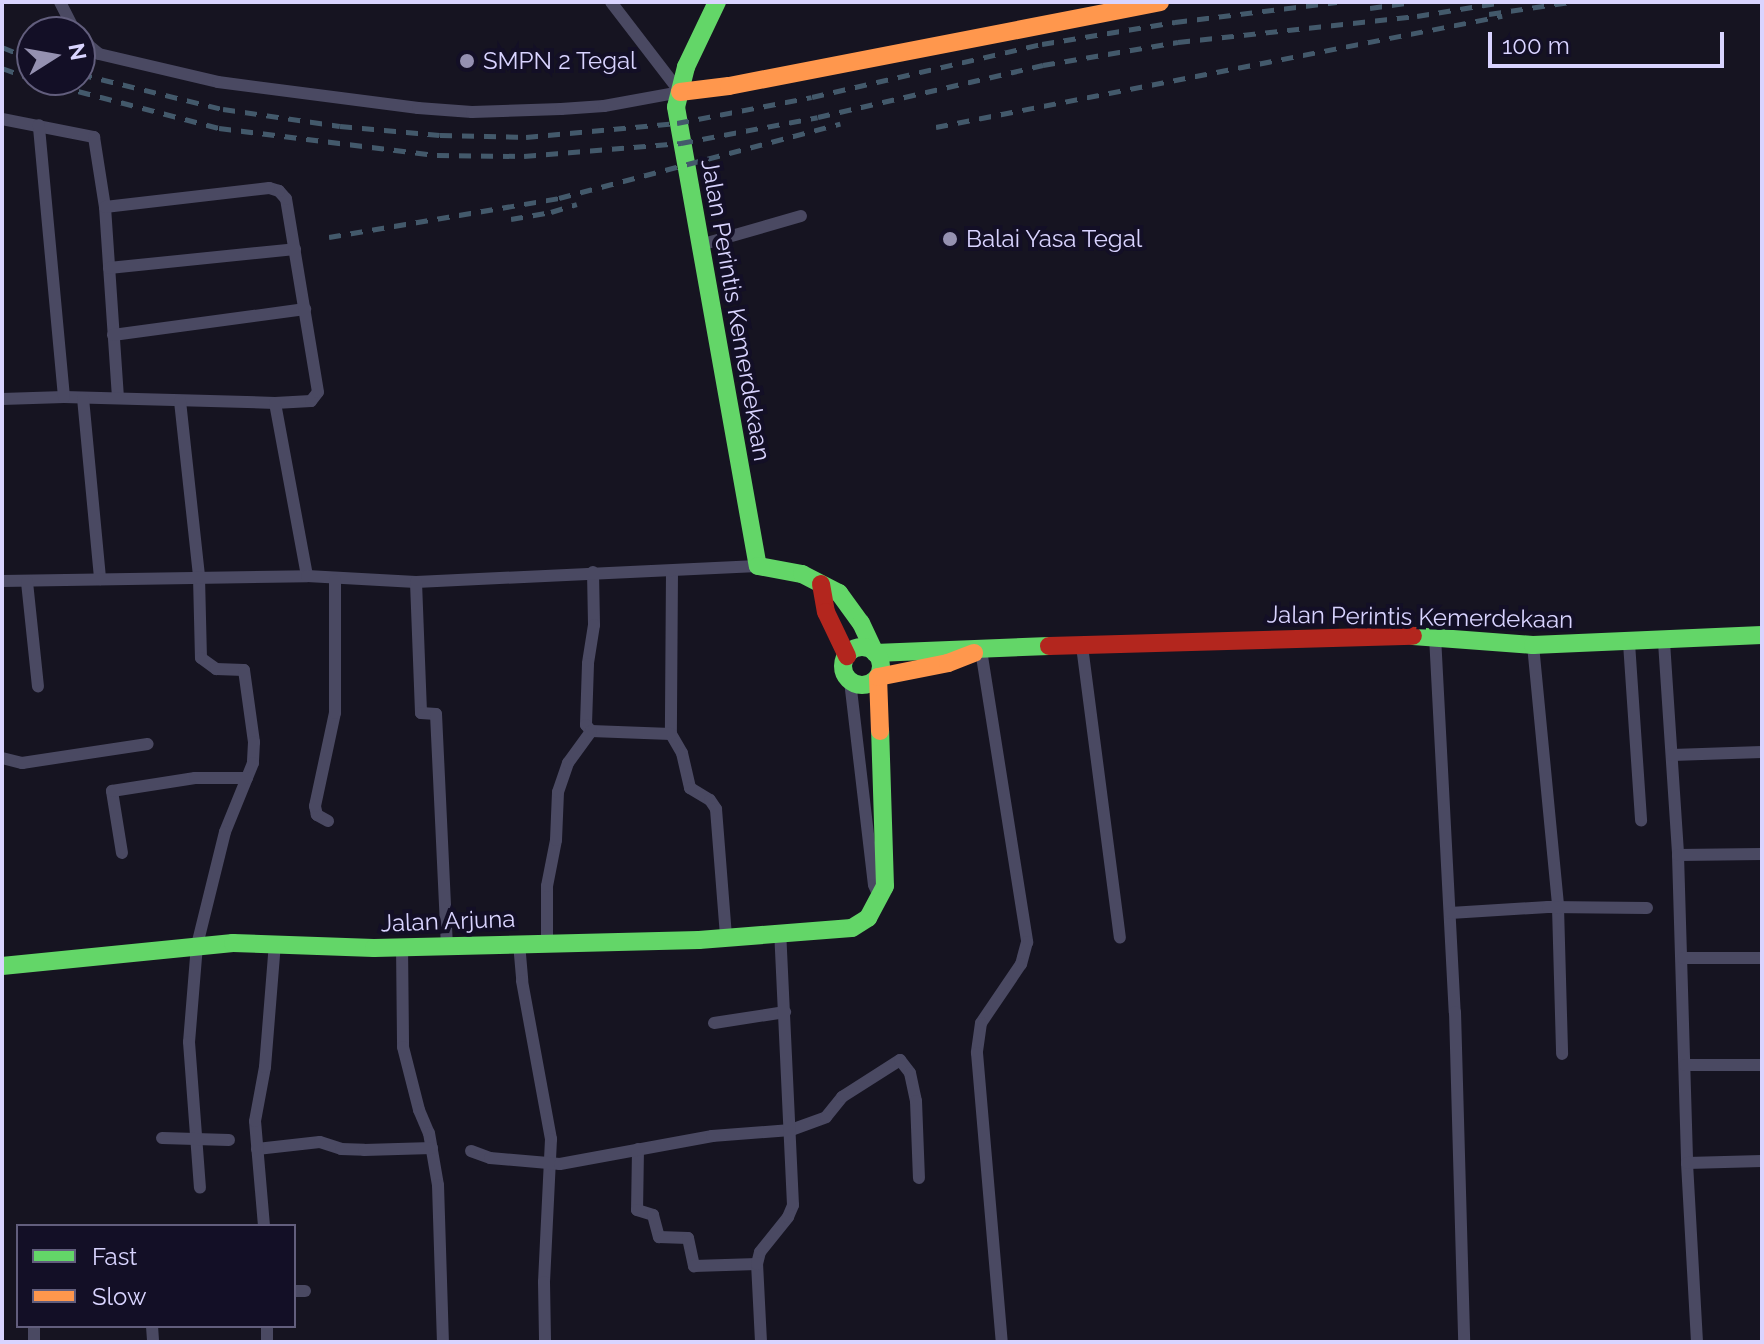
<!DOCTYPE html>
<html>
<head>
<meta charset="utf-8">
<style>
  body { margin:0 }
  #map { position:relative; width:1764px; height:1344px; overflow:hidden; background:#161421; font-family:Raleway,sans-serif }
  div>[style] { position:absolute }
  .street>* { height:12px; margin:-6px; padding:0 6px; transform-origin:6px; border-radius:6px; background:#4a4962 }
  .fast>* { height:18px; margin:-9px; padding:0 9px; transform-origin:9px; border-radius:9px; background:#63d668 }
  .fast>.ring { margin:-9px; padding:0; box-sizing:content-box; background:none; border:18px solid #63d668; border-radius:50% }
  .slow>* { height:18px; margin:-9px; padding:0 9px; transform-origin:9px; border-radius:9px; background:#ff974d }
  .jam>* { height:18px; margin:-9px; padding:0 9px; transform-origin:9px; border-radius:9px; background:#b3261e }
  .rail>* { height:5px; margin-top:-2.5px; transform-origin:0; background:repeating-linear-gradient(90deg,#43596b 0 12px,transparent 0 22px) }
  .dots>* { width:22px; height:22px; translate:-50% -50%; box-sizing:border-box; border:4px solid #130f26; border-radius:50% }
  span { translate:-50% -50%; white-space:nowrap; text-align:center; line-height:1.15; -webkit-text-stroke:8px #130f26; paint-order:stroke }
  .poi-label { font-size:24px; color:#d9d4ff }
  .left { translate:0 -50%; text-align:left }
  .street-label { font-size:24px; color:#d9d4ff }
  .frame { position:absolute; inset:0; border:4px solid #d9d4ff; pointer-events:none }
  .legend { position:absolute; left:16px; top:1224px; width:280px; height:104px; box-sizing:border-box; background:#130f26; border:2px solid #625e7d; margin:0; padding:10px 14px; list-style:none; font-size:24px; color:#d9d4ff }
  .legend li { display:flex; align-items:center; gap:16px; height:40px }
  .legend b { width:40px; border:2px solid #625e7d }
  .north { position:absolute; left:16px; top:16px; width:80px; height:80px; box-sizing:border-box; background:#130f26; border:2px solid #625e7d; border-radius:50%; rotate:79deg; font-size:22px; font-weight:700; line-height:32px; text-align:center; color:#d9d4ff }
  .north::after { content:''; display:block; margin:auto; width:28px; height:36px; background:#9591b1; clip-path:polygon(50% 0,100% 100%,50% 72%,0 100%) }
  .scale { position:absolute; left:1488px; top:32px; width:236px; height:36px; box-sizing:border-box; border:4px solid #d9d4ff; border-top:0; padding-left:10px; font-size:24px; line-height:28px; white-space:nowrap; color:#d9d4ff; -webkit-text-stroke:6px #130f26; paint-order:stroke }
</style>
</head>
<body>
<div id="map">
  <div class="street">
    <i style="left:60px;top:2px;width:34px;rotate:63deg"></i>
    <i style="left:611px;top:2px;width:113px;rotate:52.5deg"></i>
    <i style="left:80px;top:38px;width:25px;rotate:40deg"></i>
    <i style="left:99px;top:54px;width:122px;rotate:13.2deg"></i>
    <i style="left:218px;top:82px;width:202px;rotate:7.4deg"></i>
    <i style="left:418px;top:108px;width:54px;rotate:4.2deg"></i>
    <i style="left:472px;top:112px;width:89px;rotate:-1.9deg"></i>
    <i style="left:561px;top:109px;width:43px;rotate:-4deg"></i>
    <i style="left:604px;top:106px;width:77px;rotate:-10.4deg"></i>
    <i style="left:2px;top:119px;width:94px;rotate:11.1deg"></i>
    <i style="left:94px;top:137px;width:71px;rotate:81.1deg"></i>
    <i style="left:105px;top:207px;width:191px;rotate:86.1deg"></i>
    <i style="left:700px;top:245px;width:105px;rotate:-16deg"></i>
    <i style="left:109px;top:268px;width:187px;rotate:-5.8deg"></i>
    <i style="left:113px;top:335px;width:194px;rotate:-7.7deg"></i>
    <i style="left:64px;top:397px;width:211px;rotate:1.6deg"></i>
    <i style="left:275px;top:403px;width:36px;rotate:-3deg"></i>
    <i style="left:311px;top:401px;width:11px;rotate:-52deg"></i>
    <i style="left:318px;top:392px;width:196px;rotate:-99.4deg"></i>
    <i style="left:286px;top:199px;width:11px;rotate:-131deg"></i>
    <i style="left:279px;top:191px;width:10px;rotate:-163deg"></i>
    <i style="left:269px;top:188px;width:165px;rotate:173.4deg"></i>
    <i style="left:83px;top:398px;width:182px;rotate:84.6deg"></i>
    <i style="left:2px;top:399px;width:62px;rotate:-1.8deg"></i>
    <i style="left:64px;top:397px;width:273px;rotate:-95.3deg"></i>
    <i style="left:180px;top:401px;width:177px;rotate:83.8deg"></i>
    <i style="left:199px;top:577px;width:81px;rotate:88.6deg"></i>
    <i style="left:201px;top:658px;width:19px;rotate:36deg"></i>
    <i style="left:216px;top:669px;width:28px;rotate:2deg"></i>
    <i style="left:244px;top:670px;width:73px;rotate:82.1deg"></i>
    <i style="left:254px;top:742px;width:21px;rotate:93deg"></i>
    <i style="left:253px;top:763px;width:74px;rotate:112.1deg"></i>
    <i style="left:225px;top:832px;width:116px;rotate:103.9deg"></i>
    <i style="left:197px;top:945px;width:97px;rotate:94.7deg"></i>
    <i style="left:189px;top:1042px;width:146px;rotate:85.7deg"></i>
    <i style="left:275px;top:403px;width:176px;rotate:79.5deg"></i>
    <i style="left:672px;top:571px;width:163px;rotate:90.4deg"></i>
    <i style="left:671px;top:734px;width:22px;rotate:60deg"></i>
    <i style="left:682px;top:753px;width:36px;rotate:77deg"></i>
    <i style="left:690px;top:788px;width:23px;rotate:31deg"></i>
    <i style="left:710px;top:800px;width:11px;rotate:56deg"></i>
    <i style="left:716px;top:809px;width:127px;rotate:85.5deg"></i>
    <i style="left:593px;top:572px;width:53px;rotate:88.9deg"></i>
    <i style="left:594px;top:625px;width:39px;rotate:99deg"></i>
    <i style="left:588px;top:664px;width:61px;rotate:91.9deg"></i>
    <i style="left:586px;top:725px;width:8px;rotate:50deg"></i>
    <i style="left:591px;top:731px;width:80px;rotate:2.1deg"></i>
    <i style="left:2px;top:581px;width:305px;rotate:-0.9deg"></i>
    <i style="left:307px;top:576px;width:109px;rotate:3.2deg"></i>
    <i style="left:416px;top:582px;width:342px;rotate:-2.7deg"></i>
    <i style="left:27px;top:582px;width:105px;rotate:84deg"></i>
    <i style="left:416px;top:582px;width:131px;rotate:87.8deg"></i>
    <i style="left:421px;top:713px;width:15px;rotate:4deg"></i>
    <i style="left:436px;top:714px;width:230px;rotate:87.3deg"></i>
    <i style="left:1435px;top:636px;width:377px;rotate:87deg"></i>
    <i style="left:1455px;top:1012px;width:330px;rotate:88.4deg"></i>
    <i style="left:1664px;top:642px;width:213px;rotate:86.2deg"></i>
    <i style="left:1678px;top:855px;width:308px;rotate:88.3deg"></i>
    <i style="left:1687px;top:1163px;width:179px;rotate:86.8deg"></i>
    <i style="left:1629px;top:643px;width:178px;rotate:86.1deg"></i>
    <i style="left:1533px;top:645px;width:263px;rotate:84.5deg"></i>
    <i style="left:1558px;top:907px;width:147px;rotate:88.4deg"></i>
    <i style="left:1082px;top:646px;width:294px;rotate:82.6deg"></i>
    <i style="left:981px;top:650px;width:296px;rotate:81deg"></i>
    <i style="left:1027px;top:942px;width:23px;rotate:105deg"></i>
    <i style="left:1021px;top:964px;width:71px;rotate:124.1deg"></i>
    <i style="left:981px;top:1023px;width:30px;rotate:98deg"></i>
    <i style="left:977px;top:1053px;width:290px;rotate:85.1deg"></i>
    <i style="left:850px;top:681px;width:205px;rotate:83.3deg"></i>
    <i style="left:874px;top:885px;width:12px;rotate:66deg"></i>
    <i style="left:1672px;top:755px;width:90px;rotate:-1.9deg"></i>
    <i style="left:2px;top:758px;width:21px;rotate:14deg"></i>
    <i style="left:22px;top:763px;width:127px;rotate:-8.6deg"></i>
    <i style="left:328px;top:821px;width:13px;rotate:-151deg"></i>
    <i style="left:317px;top:815px;width:9px;rotate:-103deg"></i>
    <i style="left:315px;top:806px;width:95px;rotate:-77.9deg"></i>
    <i style="left:335px;top:713px;width:133px;rotate:-90deg"></i>
    <i style="left:122px;top:853px;width:63px;rotate:-99.2deg"></i>
    <i style="left:112px;top:791px;width:84px;rotate:-8.9deg"></i>
    <i style="left:195px;top:778px;width:52px"></i>
    <i style="left:1678px;top:855px;width:84px;rotate:-0.7deg"></i>
    <i style="left:1450px;top:913px;width:98px;rotate:-3.5deg"></i>
    <i style="left:1548px;top:907px;width:99px;rotate:0.6deg"></i>
    <i style="left:547px;top:942px;width:56px;rotate:-90deg"></i>
    <i style="left:547px;top:886px;width:47px;rotate:-78.9deg"></i>
    <i style="left:556px;top:840px;width:48px;rotate:-87.6deg"></i>
    <i style="left:558px;top:792px;width:31px;rotate:-71deg"></i>
    <i style="left:568px;top:763px;width:39px;rotate:-54deg"></i>
    <i style="left:519px;top:943px;width:38px;rotate:85deg"></i>
    <i style="left:522px;top:981px;width:161px;rotate:79.6deg"></i>
    <i style="left:551px;top:1139px;width:143px;rotate:92.8deg"></i>
    <i style="left:544px;top:1282px;width:60px;rotate:89deg"></i>
    <i style="left:402px;top:945px;width:102px;rotate:89.4deg"></i>
    <i style="left:403px;top:1047px;width:65px;rotate:75.7deg"></i>
    <i style="left:419px;top:1110px;width:25px;rotate:67deg"></i>
    <i style="left:429px;top:1133px;width:53px;rotate:80.2deg"></i>
    <i style="left:438px;top:1185px;width:157px;rotate:88.2deg"></i>
    <i style="left:1683px;top:958px;width:79px"></i>
    <i style="left:714px;top:1023px;width:72px;rotate:-8.8deg"></i>
    <i style="left:1685px;top:1065px;width:77px"></i>
    <i style="left:162px;top:1138px;width:67px;rotate:1.7deg"></i>
    <i style="left:257px;top:1149px;width:63px;rotate:-6.3deg"></i>
    <i style="left:320px;top:1142px;width:22px;rotate:18deg"></i>
    <i style="left:341px;top:1149px;width:23px;rotate:2deg"></i>
    <i style="left:364px;top:1150px;width:68px;rotate:-1.7deg"></i>
    <i style="left:638px;top:1149px;width:61px;rotate:90.9deg"></i>
    <i style="left:637px;top:1210px;width:17px;rotate:17deg"></i>
    <i style="left:653px;top:1215px;width:23px;rotate:75deg"></i>
    <i style="left:659px;top:1237px;width:29px;rotate:2deg"></i>
    <i style="left:688px;top:1238px;width:29px;rotate:78deg"></i>
    <i style="left:694px;top:1266px;width:63px;rotate:-1.8deg"></i>
    <i style="left:471px;top:1151px;width:20px;rotate:20deg"></i>
    <i style="left:490px;top:1158px;width:70px;rotate:4.9deg"></i>
    <i style="left:560px;top:1164px;width:155px;rotate:-10.4deg"></i>
    <i style="left:712px;top:1136px;width:79px;rotate:-4.3deg"></i>
    <i style="left:791px;top:1130px;width:37px;rotate:-20deg"></i>
    <i style="left:826px;top:1117px;width:26px;rotate:-51deg"></i>
    <i style="left:842px;top:1097px;width:69px;rotate:-32.5deg"></i>
    <i style="left:900px;top:1060px;width:16px;rotate:52deg"></i>
    <i style="left:910px;top:1073px;width:29px;rotate:78deg"></i>
    <i style="left:916px;top:1101px;width:77px;rotate:87.8deg"></i>
    <i style="left:1687px;top:1163px;width:75px;rotate:-1.5deg"></i>
    <i style="left:264px;top:1226px;width:105px;rotate:-94.9deg"></i>
    <i style="left:255px;top:1121px;width:55px;rotate:-79.5deg"></i>
    <i style="left:265px;top:1067px;width:124px;rotate:-85.4deg"></i>
    <i style="left:294px;top:1291px;width:11px"></i>
    <i style="left:152px;top:1326px;width:16px;rotate:86deg"></i>
    <i style="left:34px;top:1342px;width:15px;rotate:-90deg"></i>
    <i style="left:267px;top:1342px;width:16px;rotate:-90deg"></i>
    <i style="left:761px;top:1342px;width:78px;rotate:-92.9deg"></i>
    <i style="left:757px;top:1264px;width:12px;rotate:-76deg"></i>
    <i style="left:760px;top:1252px;width:45px;rotate:-51.3deg"></i>
    <i style="left:788px;top:1217px;width:13px;rotate:-67deg"></i>
    <i style="left:793px;top:1205px;width:271px;rotate:-92.7deg"></i>
  </div>
  <div class="fast">
    <i style="left:717px;top:2px;width:72px;rotate:115.5deg"></i>
    <i style="left:686px;top:67px;width:41px;rotate:104deg"></i>
    <i style="left:676px;top:107px;width:466px;rotate:79.9deg"></i>
    <i style="left:758px;top:566px;width:45px;rotate:10.3deg"></i>
    <i style="left:802px;top:574px;width:42px;rotate:27.2deg"></i>
    <i style="left:839px;top:593px;width:37px;rotate:54deg"></i>
    <i style="left:861px;top:623px;width:33px;rotate:65deg"></i>
    <i style="left:875px;top:653px;width:174px;rotate:-2.3deg"></i>
    <i style="left:1413px;top:636px;width:120px;rotate:4.3deg"></i>
    <i style="left:1533px;top:645px;width:229px;rotate:-2.5deg"></i>
    <i class="ring" style="left:843px;top:647px;width:20px;height:20px"></i>
    <i style="left:2px;top:966px;width:232px;rotate:-5.7deg"></i>
    <i style="left:233px;top:943px;width:141px;rotate:2deg"></i>
    <i style="left:374px;top:948px;width:325px;rotate:-1.4deg"></i>
    <i style="left:699px;top:940px;width:153px;rotate:-4.5deg"></i>
    <i style="left:852px;top:928px;width:19px;rotate:-32deg"></i>
    <i style="left:868px;top:918px;width:36px;rotate:-62deg"></i>
    <i style="left:885px;top:886px;width:155px;rotate:-91.8deg"></i>
  </div>
  <div class="slow">
    <i style="left:680px;top:92px;width:49px;rotate:-7deg"></i>
    <i style="left:729px;top:86px;width:439px;rotate:-11deg"></i>
    <i style="left:880px;top:731px;width:54px;rotate:-92.1deg"></i>
    <i style="left:878px;top:677px;width:71px;rotate:-11.3deg"></i>
    <i style="left:948px;top:663px;width:28px;rotate:-21deg"></i>
  </div>
  <div class="jam">
    <i style="left:821px;top:584px;width:28px;rotate:80deg"></i>
    <i style="left:826px;top:612px;width:49px;rotate:64.5deg"></i>
    <i style="left:1049px;top:646px;width:364px;rotate:-1.6deg"></i>
  </div>
  <div class="rail">
    <i style="left:1370px;top:8px;width:43px;rotate:-7.9deg"></i>
    <i style="left:1489px;top:14px;width:82px;rotate:-8.4deg"></i>
    <i style="left:2px;top:47px;width:32px;rotate:22deg"></i>
    <i style="left:2px;top:68px;width:32px;rotate:20deg"></i>
    <i style="left:80px;top:74px;width:147px;rotate:13.8deg"></i>
    <i style="left:223px;top:109px;width:118px;rotate:8.3deg"></i>
    <i style="left:340px;top:126px;width:100px;rotate:5.1deg"></i>
    <i style="left:440px;top:135px;width:86px;rotate:1.3deg"></i>
    <i style="left:526px;top:137px;width:152px;rotate:-5.3deg"></i>
    <i style="left:677px;top:123px;width:137px;rotate:-10.9deg"></i>
    <i style="left:812px;top:97px;width:236px;rotate:-13deg"></i>
    <i style="left:1042px;top:44px;width:135px;rotate:-9.4deg"></i>
    <i style="left:1175px;top:22px;width:163px;rotate:-7deg"></i>
    <i style="left:36px;top:80px;width:189px;rotate:14.7deg"></i>
    <i style="left:219px;top:128px;width:220px;rotate:7.1deg"></i>
    <i style="left:437px;top:155px;width:87px;rotate:0.7deg"></i>
    <i style="left:524px;top:156px;width:158px;rotate:-4.7deg"></i>
    <i style="left:681px;top:143px;width:139px;rotate:-10.7deg"></i>
    <i style="left:818px;top:117px;width:231px;rotate:-13deg"></i>
    <i style="left:1043px;top:65px;width:137px;rotate:-9.7deg"></i>
    <i style="left:1178px;top:42px;width:240px;rotate:-6.2deg"></i>
    <i style="left:1417px;top:16px;width:87px;rotate:-9.2deg"></i>
    <i style="left:936px;top:127px;width:577px;rotate:-11.1deg"></i>
    <i style="left:511px;top:219px;width:41px;rotate:-9.9deg"></i>
    <i style="left:551px;top:212px;width:27px;rotate:-17deg"></i>
    <i style="left:329px;top:237px;width:233px;rotate:-9.6deg"></i>
    <i style="left:559px;top:198px;width:291px;rotate:-14.8deg"></i>
  </div>
  <div class="dots">
    <i style="left:467px;top:61px;background:#9591b1"></i>
    <i style="left:950px;top:239px;background:#9591b1"></i>
  </div>
  <div class="poi-label">
    <span class="left" style="left:483px;top:61px">SMPN 2 Tegal</span>
    <span class="left" style="left:966px;top:239px">Balai Yasa Tegal</span>
  </div>
  <div class="street-label">
    <span style="left:736px;top:310px;rotate:80deg">Jalan Perintis Kemerdekaan</span>
    <span style="left:1420px;top:617px;rotate:1deg">Jalan Perintis Kemerdekaan</span>
    <span style="left:448px;top:921px;rotate:-2deg">Jalan Arjuna</span>
  </div>
  <div class="frame"></div>
  <ul class="legend">
  <li><b style="height:10px;background:#63d668"></b>Fast</li>
  <li><b style="height:10px;background:#ff974d"></b>Slow</li>
  </ul>
  <div class="north">N</div>
  <div class="scale">100 m</div>
</div>
</body>
</html>
